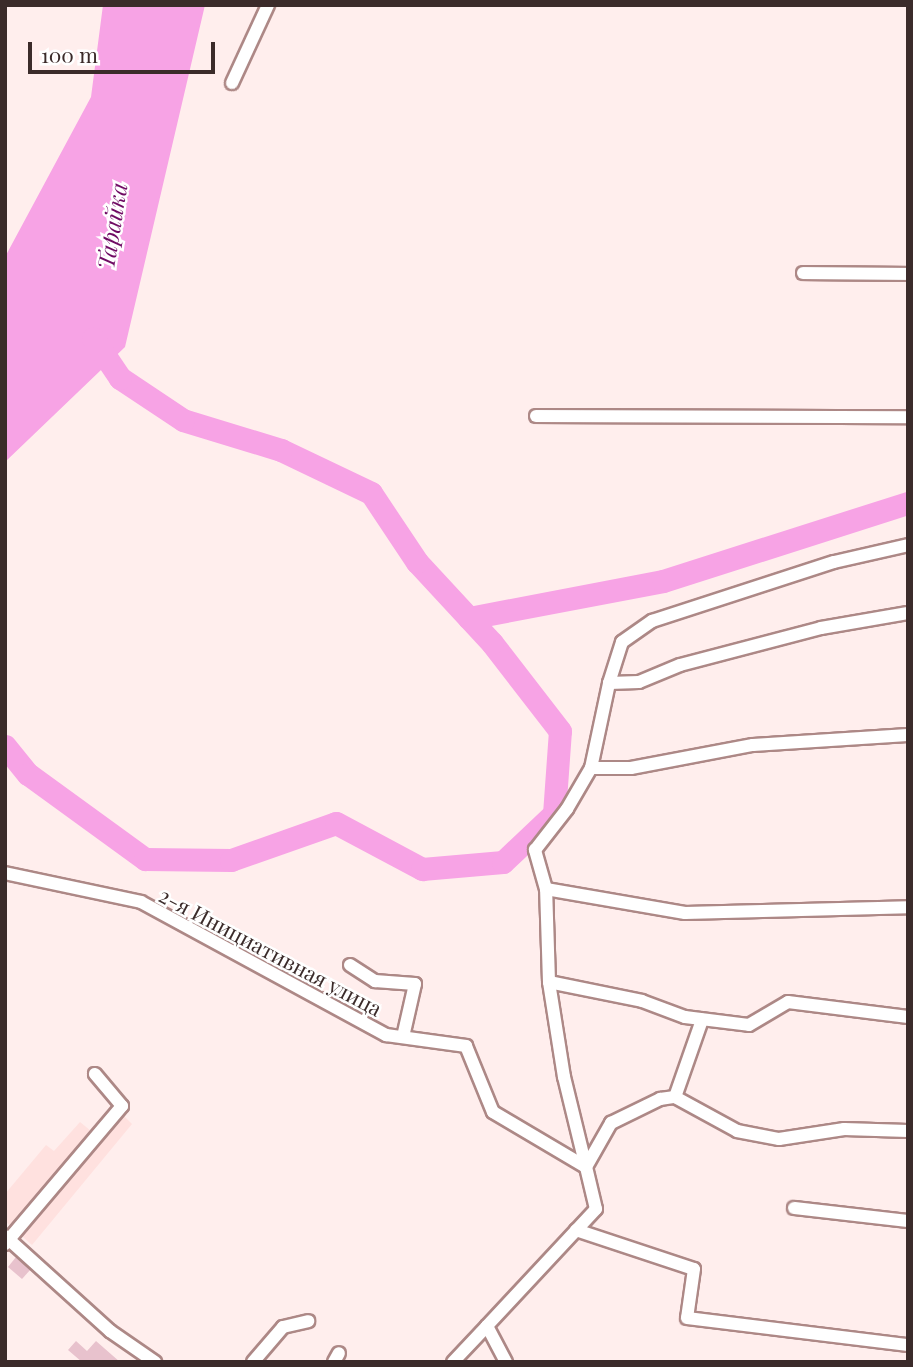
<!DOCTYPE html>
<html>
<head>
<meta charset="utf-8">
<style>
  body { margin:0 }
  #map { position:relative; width:913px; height:1367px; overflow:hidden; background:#ffeeed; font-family:"Playfair Display",serif }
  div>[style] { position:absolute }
  .built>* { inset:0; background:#ffe1df }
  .water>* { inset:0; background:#f7a3e5 }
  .river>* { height:23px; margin:-11.5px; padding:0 11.5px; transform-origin:11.5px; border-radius:11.5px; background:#f7a3e5 }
  .building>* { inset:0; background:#e8c2cd }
  .roads { filter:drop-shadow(2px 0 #ad8886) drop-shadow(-2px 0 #ad8886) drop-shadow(0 2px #ad8886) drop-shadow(0 -2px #ad8886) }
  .street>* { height:12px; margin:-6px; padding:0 6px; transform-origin:6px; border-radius:6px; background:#fff }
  span { translate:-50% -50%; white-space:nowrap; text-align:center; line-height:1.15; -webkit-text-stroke:5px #fff; paint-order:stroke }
  .street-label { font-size:21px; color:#3b2b2a }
  .water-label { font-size:23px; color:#6f0a63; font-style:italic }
  .frame { position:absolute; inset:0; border:7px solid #3b2b2a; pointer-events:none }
  .scale { position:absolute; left:28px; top:42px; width:187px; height:32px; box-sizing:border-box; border:4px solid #3b2b2a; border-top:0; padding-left:9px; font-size:21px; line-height:24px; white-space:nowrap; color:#3b2b2a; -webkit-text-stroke:5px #fff; paint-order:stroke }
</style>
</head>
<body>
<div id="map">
  <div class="built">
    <i style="clip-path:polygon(123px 1115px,132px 1124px,32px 1245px,5px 1221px,5px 1194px,46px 1145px,54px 1151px,80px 1122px,102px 1140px)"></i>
  </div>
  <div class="water">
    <i style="clip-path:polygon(103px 5px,205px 5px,125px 347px,5px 462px,5px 257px,91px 97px)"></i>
  </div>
  <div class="river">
    <i style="left:469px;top:618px;width:197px;rotate:-10.8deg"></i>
    <i style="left:663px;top:581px;width:257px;rotate:-17.7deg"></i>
    <i style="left:5px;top:746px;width:36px;rotate:51deg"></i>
    <i style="left:28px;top:774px;width:145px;rotate:36deg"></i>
    <i style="left:145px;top:859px;width:86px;rotate:0.7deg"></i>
    <i style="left:231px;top:860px;width:111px;rotate:-19.4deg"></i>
    <i style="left:336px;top:823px;width:98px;rotate:28.1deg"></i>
    <i style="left:422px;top:869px;width:81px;rotate:-4.9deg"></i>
    <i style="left:503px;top:862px;width:70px;rotate:-43.3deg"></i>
    <i style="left:554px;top:814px;width:83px;rotate:-85.9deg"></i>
    <i style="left:560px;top:731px;width:111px;rotate:-127.7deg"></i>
    <i style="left:492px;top:643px;width:110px;rotate:-132.8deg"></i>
    <i style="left:417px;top:562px;width:83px;rotate:-123.7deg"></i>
    <i style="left:371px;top:493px;width:100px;rotate:-154.5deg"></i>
    <i style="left:281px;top:450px;width:102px;rotate:-163deg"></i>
    <i style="left:183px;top:420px;width:76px;rotate:-146.3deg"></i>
    <i style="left:120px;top:378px;width:48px;rotate:-124deg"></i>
  </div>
  <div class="building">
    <i style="clip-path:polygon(16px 1257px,31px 1269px,22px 1279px,8px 1267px)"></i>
    <i style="clip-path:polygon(76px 1341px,87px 1351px,96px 1341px,120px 1362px,82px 1362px,68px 1350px)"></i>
  </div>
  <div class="roads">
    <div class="street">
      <i style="left:232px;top:83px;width:86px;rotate:-65.2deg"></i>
      <i style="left:803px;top:273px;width:105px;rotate:0.5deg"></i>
      <i style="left:536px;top:416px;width:372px;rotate:0.2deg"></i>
      <i style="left:609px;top:683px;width:43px;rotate:-72.4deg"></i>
      <i style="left:622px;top:642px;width:37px;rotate:-35deg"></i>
      <i style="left:652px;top:621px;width:191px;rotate:-18deg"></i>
      <i style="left:834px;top:562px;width:76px;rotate:-12.9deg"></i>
      <i style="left:591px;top:768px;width:40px"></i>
      <i style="left:631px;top:768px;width:124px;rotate:-10.7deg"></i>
      <i style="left:753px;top:745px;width:155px;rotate:-3.7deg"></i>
      <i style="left:5px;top:873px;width:139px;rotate:12deg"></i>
      <i style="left:141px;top:902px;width:279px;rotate:28.5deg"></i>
      <i style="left:386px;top:1035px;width:81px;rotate:7.8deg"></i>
      <i style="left:466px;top:1046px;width:71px;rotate:67.8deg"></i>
      <i style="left:493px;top:1112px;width:108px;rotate:30.6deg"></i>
      <i style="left:586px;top:1167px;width:43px;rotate:76.6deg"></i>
      <i style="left:596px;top:1209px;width:160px;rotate:133deg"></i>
      <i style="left:487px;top:1326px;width:41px;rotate:62.2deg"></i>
      <i style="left:546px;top:889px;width:141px;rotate:9.8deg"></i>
      <i style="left:685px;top:913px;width:223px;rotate:-1.5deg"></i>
      <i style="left:350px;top:965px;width:30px;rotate:33deg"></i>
      <i style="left:375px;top:981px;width:40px;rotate:4.3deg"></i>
      <i style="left:415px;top:984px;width:54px;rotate:102.8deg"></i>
      <i style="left:549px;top:982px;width:95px;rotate:11.5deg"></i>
      <i style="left:642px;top:1001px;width:46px;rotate:20.4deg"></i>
      <i style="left:685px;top:1017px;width:64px;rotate:7.1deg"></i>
      <i style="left:749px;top:1025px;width:45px;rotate:-30.5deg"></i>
      <i style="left:788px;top:1002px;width:121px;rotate:7.1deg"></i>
      <i style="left:675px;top:1097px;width:82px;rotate:-70.7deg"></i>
      <i style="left:586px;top:1167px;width:93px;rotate:-103.7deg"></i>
      <i style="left:564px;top:1077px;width:96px;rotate:-99deg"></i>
      <i style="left:549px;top:982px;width:93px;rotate:-91.8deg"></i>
      <i style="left:546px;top:889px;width:41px;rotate:-105.8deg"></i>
      <i style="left:535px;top:850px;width:52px;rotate:-52deg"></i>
      <i style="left:567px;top:809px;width:48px;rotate:-59.7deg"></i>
      <i style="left:591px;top:768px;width:87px;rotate:-78deg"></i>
      <i style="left:609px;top:683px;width:30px;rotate:-2deg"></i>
      <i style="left:639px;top:682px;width:44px;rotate:-22.5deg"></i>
      <i style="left:680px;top:665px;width:146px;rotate:-14.7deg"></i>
      <i style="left:821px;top:628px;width:88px;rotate:-9.8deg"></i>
      <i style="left:586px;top:1167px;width:51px;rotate:-60.4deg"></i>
      <i style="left:611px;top:1123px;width:55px;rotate:-26.1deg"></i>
      <i style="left:660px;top:1099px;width:15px;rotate:-8deg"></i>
      <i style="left:675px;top:1097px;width:71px;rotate:28.7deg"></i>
      <i style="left:737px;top:1131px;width:43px;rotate:10.8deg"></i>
      <i style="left:779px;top:1139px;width:66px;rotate:-8.7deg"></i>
      <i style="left:844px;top:1129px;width:64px;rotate:1.8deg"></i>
      <i style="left:794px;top:1208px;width:115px;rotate:6.5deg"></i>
      <i style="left:576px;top:1230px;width:124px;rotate:18.3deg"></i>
      <i style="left:694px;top:1269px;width:49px;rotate:98.1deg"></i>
      <i style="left:687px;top:1318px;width:223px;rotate:7deg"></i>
      <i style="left:5px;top:1236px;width:142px;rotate:42.1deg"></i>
      <i style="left:110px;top:1331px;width:55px;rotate:34.6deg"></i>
      <i style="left:5px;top:1244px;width:181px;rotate:-49.7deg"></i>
      <i style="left:122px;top:1106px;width:42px;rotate:-130.2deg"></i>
      <i style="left:253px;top:1362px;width:46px;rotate:-49.4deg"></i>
      <i style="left:283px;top:1327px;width:26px;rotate:-13deg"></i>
      <i style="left:334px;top:1362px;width:10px;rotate:-61deg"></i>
      <i style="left:453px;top:1362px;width:50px;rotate:-46.6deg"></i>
    </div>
  </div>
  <div class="street-label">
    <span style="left:271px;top:951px;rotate:28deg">2-я Инициативная улица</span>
  </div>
  <div class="water-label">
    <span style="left:112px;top:226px;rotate:-81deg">Тарайка</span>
  </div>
  <div class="frame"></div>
  <div class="scale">100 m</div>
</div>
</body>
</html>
